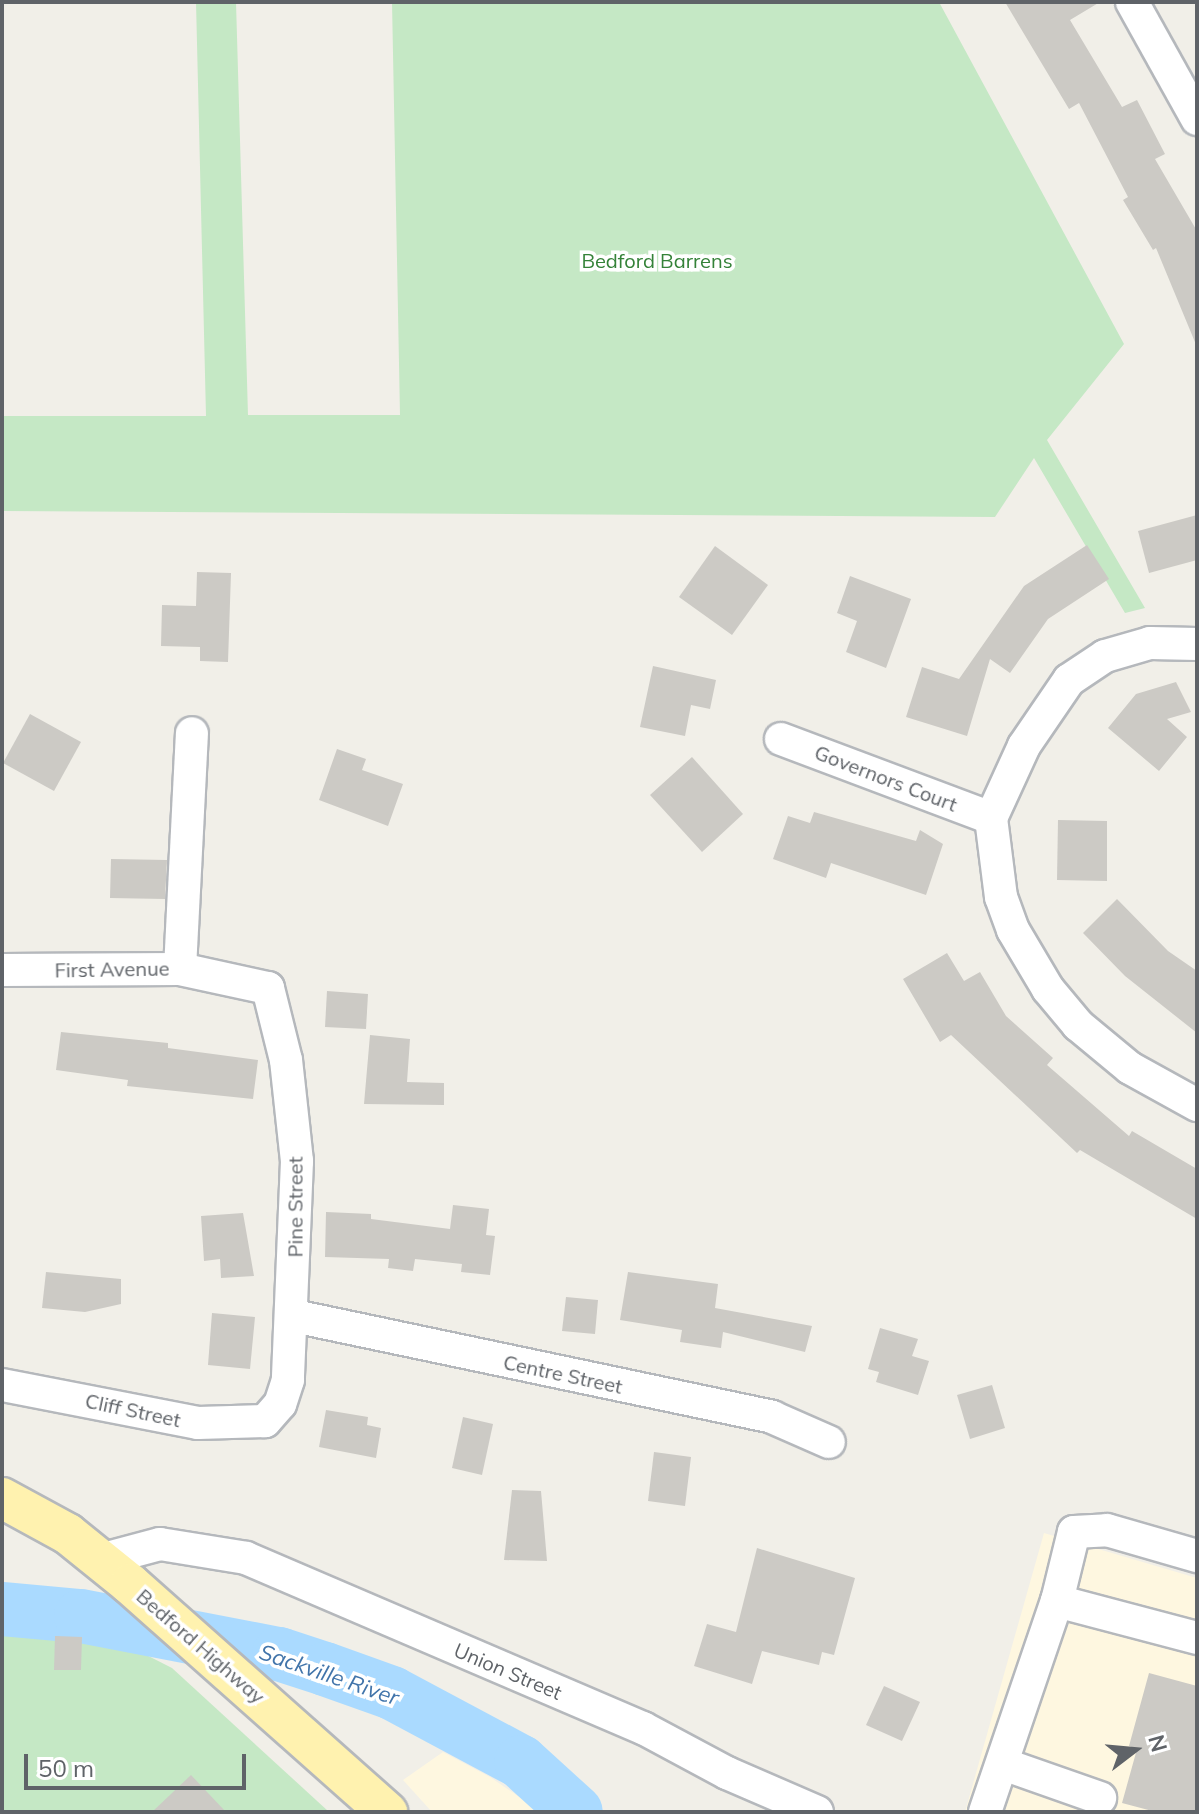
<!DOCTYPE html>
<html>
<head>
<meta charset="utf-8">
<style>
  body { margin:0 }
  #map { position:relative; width:1199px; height:1814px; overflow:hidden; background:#f1efe8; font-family:Mulish,sans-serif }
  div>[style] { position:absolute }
  .commercial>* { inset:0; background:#fef7e0 }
  .green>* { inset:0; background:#c5e8c5 }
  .river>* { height:54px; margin:-27px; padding:0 27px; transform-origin:27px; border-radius:27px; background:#aadaff }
  .building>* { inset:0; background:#cccac5 }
  .roads { filter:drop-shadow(2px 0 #b5b8bc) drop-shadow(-2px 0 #b5b8bc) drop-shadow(0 2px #b5b8bc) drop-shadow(0 -2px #b5b8bc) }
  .minor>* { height:32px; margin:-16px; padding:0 16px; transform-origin:16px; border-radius:16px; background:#fff }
  .major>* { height:40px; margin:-20px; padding:0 20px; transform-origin:20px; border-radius:20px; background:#fff2af }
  span { translate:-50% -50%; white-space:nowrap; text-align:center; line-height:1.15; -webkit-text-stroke:7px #fff; paint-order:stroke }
  .park-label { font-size:20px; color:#348238 }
  .street-label { font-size:20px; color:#5f6368 }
  .water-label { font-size:22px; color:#4174aa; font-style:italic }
  .frame { position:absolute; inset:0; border:4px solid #5f6368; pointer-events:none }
  .north { position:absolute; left:1095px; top:1710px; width:80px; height:80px; -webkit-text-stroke:6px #fff; paint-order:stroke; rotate:74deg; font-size:22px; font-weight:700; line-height:32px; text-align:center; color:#5f6368 }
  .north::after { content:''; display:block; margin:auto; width:28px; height:36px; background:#5f6368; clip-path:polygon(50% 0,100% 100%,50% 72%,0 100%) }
  .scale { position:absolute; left:24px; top:1754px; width:222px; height:36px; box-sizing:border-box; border:4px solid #5f6368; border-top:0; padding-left:10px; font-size:24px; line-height:28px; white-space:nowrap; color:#5f6368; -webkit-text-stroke:6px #fff; paint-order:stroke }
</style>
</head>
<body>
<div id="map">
  <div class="commercial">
    <i style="clip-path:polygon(1044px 1533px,1197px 1578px,1197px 1812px,965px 1812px)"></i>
    <i style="clip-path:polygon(443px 1752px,490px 1777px,541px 1812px,432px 1812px,403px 1780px)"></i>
  </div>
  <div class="green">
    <i style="clip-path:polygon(196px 2px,236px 2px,248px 415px,400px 415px,392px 2px,939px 2px,1124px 344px,1047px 440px,1145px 608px,1125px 613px,1034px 458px,995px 517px,2px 511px,2px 416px,206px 416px)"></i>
    <i style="clip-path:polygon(2px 1618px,97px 1630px,172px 1668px,328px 1811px,2px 1812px)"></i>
  </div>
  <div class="river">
    <i style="left:2px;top:1609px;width:79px;rotate:5.1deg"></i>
    <i style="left:81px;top:1616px;width:202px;rotate:10.9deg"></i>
    <i style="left:279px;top:1654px;width:48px;rotate:18.1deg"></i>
    <i style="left:325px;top:1669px;width:71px;rotate:19.7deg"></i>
    <i style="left:392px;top:1693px;width:146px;rotate:28.1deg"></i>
    <i style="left:521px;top:1762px;width:74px;rotate:42.3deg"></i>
  </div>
  <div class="building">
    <i style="clip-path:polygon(1005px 2px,1100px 2px,1070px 20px,1122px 107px,1137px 100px,1165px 154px,1155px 159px,1197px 231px,1197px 347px,1156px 248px,1153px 250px,1123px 200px,1128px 197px,1079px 103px,1069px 109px)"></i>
    <i style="clip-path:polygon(1197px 515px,1197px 560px,1149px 573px,1138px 531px)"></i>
    <i style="clip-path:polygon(1087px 545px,1109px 579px,1048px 619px,1010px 673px,990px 659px,967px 736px,906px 717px,922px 667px,959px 679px,1024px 586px)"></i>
    <i style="clip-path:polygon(715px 546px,768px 585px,732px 635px,679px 597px)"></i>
    <i style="clip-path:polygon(197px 572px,231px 573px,228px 662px,200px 661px,200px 647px,161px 646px,162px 605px,196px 606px)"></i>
    <i style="clip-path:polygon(850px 576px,911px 599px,886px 668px,846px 652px,857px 621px,837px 613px)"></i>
    <i style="clip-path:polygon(653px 666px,716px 680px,710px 709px,691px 705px,685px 736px,640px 727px)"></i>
    <i style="clip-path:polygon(1176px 682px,1191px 712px,1167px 719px,1187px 737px,1159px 771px,1108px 728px,1136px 694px)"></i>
    <i style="clip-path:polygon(30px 714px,81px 742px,54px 791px,3px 763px)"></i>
    <i style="clip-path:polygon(337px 749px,366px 759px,362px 770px,403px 784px,388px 826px,319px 800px)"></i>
    <i style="clip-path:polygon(692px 757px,743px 814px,702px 852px,650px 795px)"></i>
    <i style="clip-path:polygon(814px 812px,916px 841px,920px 830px,943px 844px,926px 895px,831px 863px,826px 878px,773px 859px,788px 816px,810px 823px)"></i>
    <i style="clip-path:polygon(1058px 820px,1107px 821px,1107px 881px,1057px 880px)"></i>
    <i style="clip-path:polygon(111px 859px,167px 860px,165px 899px,110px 898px)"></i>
    <i style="clip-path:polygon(1117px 899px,1168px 951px,1197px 971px,1197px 1033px,1125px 976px,1083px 933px)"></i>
    <i style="clip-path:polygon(947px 953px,964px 981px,980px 972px,1006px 1016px,1053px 1058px,1047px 1065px,1129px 1136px,1132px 1131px,1197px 1169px,1197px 1219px,1080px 1150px,1077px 1153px,951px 1035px,940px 1042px,903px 979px)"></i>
    <i style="clip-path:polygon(327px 991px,368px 994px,366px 1029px,325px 1027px)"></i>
    <i style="clip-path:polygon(61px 1032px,168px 1043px,168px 1048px,258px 1060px,253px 1099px,127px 1086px,128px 1080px,56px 1070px)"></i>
    <i style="clip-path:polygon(370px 1035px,410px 1039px,407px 1082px,444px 1083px,444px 1105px,364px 1104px)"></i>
    <i style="clip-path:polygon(453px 1205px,489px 1209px,486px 1235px,495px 1236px,490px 1275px,461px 1272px,462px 1264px,415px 1259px,413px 1271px,388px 1268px,389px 1259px,325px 1257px,326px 1212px,371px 1214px,371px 1219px,450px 1229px)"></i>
    <i style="clip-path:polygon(243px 1213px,254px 1276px,221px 1278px,220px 1259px,204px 1261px,201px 1216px)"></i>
    <i style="clip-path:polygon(46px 1272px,121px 1279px,121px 1304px,85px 1312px,42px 1308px)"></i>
    <i style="clip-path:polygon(628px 1272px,718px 1284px,715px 1308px,812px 1326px,805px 1352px,723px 1332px,721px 1348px,680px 1342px,682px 1330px,620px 1320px)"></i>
    <i style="clip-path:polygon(566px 1297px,598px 1300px,595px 1334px,562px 1331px)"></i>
    <i style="clip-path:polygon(212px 1313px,255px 1317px,250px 1369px,208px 1365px)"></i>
    <i style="clip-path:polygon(880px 1328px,918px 1339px,912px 1356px,929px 1361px,918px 1395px,876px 1382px,879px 1372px,868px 1369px)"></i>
    <i style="clip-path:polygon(992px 1385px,1005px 1428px,970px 1439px,957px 1395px)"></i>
    <i style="clip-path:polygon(326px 1410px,368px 1417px,367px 1425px,381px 1428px,376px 1458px,319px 1447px)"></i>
    <i style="clip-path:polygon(463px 1417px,493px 1424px,482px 1475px,452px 1468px)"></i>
    <i style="clip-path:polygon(654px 1452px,691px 1457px,685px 1506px,648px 1501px)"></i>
    <i style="clip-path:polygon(512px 1490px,541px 1491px,547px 1561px,504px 1560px)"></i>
    <i style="clip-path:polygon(757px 1548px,855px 1578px,834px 1655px,822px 1652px,819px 1665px,762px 1651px,752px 1684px,694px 1666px,707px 1624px,736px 1632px)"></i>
    <i style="clip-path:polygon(55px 1636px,82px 1637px,81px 1670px,54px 1670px)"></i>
    <i style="clip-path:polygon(1149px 1673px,1197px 1686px,1197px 1812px,1156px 1812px,1122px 1803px,1137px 1749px,1129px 1746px)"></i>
    <i style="clip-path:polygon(884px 1686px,920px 1702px,902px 1741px,866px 1725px)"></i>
    <i style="clip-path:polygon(191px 1775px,226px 1812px,152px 1812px)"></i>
  </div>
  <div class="roads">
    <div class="minor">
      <i style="left:1132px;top:2px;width:134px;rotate:60.9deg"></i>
      <i style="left:1197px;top:644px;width:47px;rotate:-178.8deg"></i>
      <i style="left:1150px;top:643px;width:47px;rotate:163.9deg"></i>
      <i style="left:1105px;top:656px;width:43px;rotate:146.3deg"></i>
      <i style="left:1069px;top:680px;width:80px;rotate:124.3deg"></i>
      <i style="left:1024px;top:746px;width:79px;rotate:114.6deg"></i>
      <i style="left:991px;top:818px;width:80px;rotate:82.8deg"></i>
      <i style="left:1001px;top:897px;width:35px;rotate:70deg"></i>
      <i style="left:1013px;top:930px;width:69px;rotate:59.3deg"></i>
      <i style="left:1048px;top:989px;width:47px;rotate:50.2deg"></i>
      <i style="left:1078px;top:1025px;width:67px;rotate:39.6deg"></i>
      <i style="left:1130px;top:1068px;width:77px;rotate:28.9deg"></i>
      <i style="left:781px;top:739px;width:224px;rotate:20.6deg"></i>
      <i style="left:180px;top:969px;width:236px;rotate:-87.1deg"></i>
      <i style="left:2px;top:970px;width:178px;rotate:-0.3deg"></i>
      <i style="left:180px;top:969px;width:90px;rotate:12.2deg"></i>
      <i style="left:268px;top:988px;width:74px;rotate:76deg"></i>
      <i style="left:286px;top:1060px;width:102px;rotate:83.8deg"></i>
      <i style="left:297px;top:1161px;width:219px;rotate:92.4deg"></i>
      <i style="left:288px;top:1380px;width:25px;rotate:108deg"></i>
      <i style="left:280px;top:1404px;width:23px;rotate:131deg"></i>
      <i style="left:265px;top:1421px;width:67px;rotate:178.3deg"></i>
      <i style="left:198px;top:1423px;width:200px;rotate:-169deg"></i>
      <i style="left:294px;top:1316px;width:489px;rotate:11.9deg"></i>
      <i style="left:772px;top:1417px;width:62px;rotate:23.7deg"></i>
      <i style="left:100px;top:1560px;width:62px;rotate:-14.9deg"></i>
      <i style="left:160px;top:1544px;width:87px;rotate:9.2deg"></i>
      <i style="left:246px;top:1558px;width:432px;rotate:23.2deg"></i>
      <i style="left:643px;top:1728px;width:95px;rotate:28.2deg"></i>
      <i style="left:727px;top:1773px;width:98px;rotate:23.4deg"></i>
      <i style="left:1057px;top:1601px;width:145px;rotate:14.8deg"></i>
      <i style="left:1003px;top:1764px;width:103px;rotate:19.3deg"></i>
      <i style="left:985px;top:1812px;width:223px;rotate:-71.2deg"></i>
      <i style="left:1057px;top:1601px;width:71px;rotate:-76.2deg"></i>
      <i style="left:1074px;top:1532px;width:33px;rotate:-3deg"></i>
      <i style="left:1107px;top:1530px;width:94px;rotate:16.1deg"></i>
    </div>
    <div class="major">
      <i style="left:2px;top:1498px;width:75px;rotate:28.6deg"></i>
      <i style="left:68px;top:1534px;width:80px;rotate:38.9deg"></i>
      <i style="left:130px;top:1584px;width:344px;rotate:41.6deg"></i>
    </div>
  </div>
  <div class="park-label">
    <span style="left:657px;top:260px">Bedford Barrens</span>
  </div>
  <div class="street-label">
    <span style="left:886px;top:778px;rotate:21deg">Governors Court</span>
    <span style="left:112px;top:969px;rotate:-1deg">First Avenue</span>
    <span style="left:295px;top:1207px;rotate:-90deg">Pine Street</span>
    <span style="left:563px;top:1374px;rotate:12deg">Centre Street</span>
    <span style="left:133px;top:1410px;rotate:12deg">Cliff Street</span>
    <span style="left:201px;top:1646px;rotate:41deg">Bedford Highway</span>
    <span style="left:508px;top:1671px;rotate:23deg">Union Street</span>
  </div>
  <div class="water-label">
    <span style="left:329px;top:1675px;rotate:19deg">Sackville River</span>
  </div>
  <div class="frame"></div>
  <div class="north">N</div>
  <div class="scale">50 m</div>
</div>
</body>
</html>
